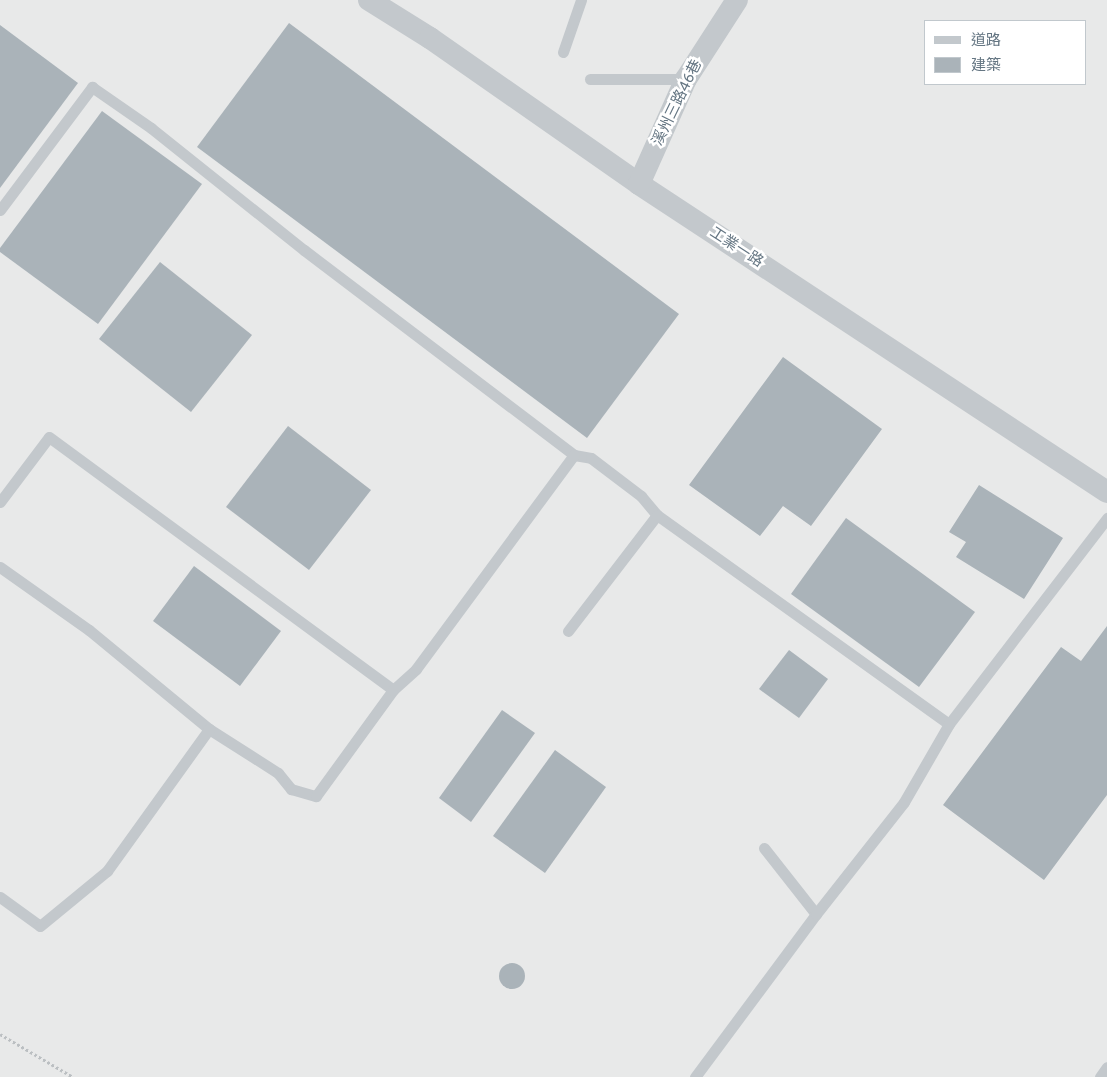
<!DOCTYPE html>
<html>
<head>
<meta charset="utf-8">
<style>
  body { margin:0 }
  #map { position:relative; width:1107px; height:1077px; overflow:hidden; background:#fafaf8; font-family:Overpass,"Noto Sans TC",sans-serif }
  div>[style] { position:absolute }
  .built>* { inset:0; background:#e8e9e9 }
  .building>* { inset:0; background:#aab3b9 }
  .round { border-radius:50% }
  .path>* { height:3px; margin-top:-1.5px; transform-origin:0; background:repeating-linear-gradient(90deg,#bbbfc2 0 2.5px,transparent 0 5px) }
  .lane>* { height:11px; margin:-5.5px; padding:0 5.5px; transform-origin:5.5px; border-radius:5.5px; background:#c3c8cc }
  .street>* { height:22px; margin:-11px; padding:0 11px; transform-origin:11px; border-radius:11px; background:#c3c8cc }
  span { translate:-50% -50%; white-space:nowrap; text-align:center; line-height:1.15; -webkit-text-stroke:5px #fff; paint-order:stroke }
  .street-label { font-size:15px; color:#657683 }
  .legend { position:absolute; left:924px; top:20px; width:162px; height:65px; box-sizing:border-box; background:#fff; border:1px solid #c1c8cd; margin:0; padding:6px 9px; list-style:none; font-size:15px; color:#657683 }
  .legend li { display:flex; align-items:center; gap:10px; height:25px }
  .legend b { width:25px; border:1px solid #c1c8cd }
</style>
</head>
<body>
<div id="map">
  <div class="built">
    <i style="clip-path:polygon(evenodd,0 0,1107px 0,1107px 1077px,0 1077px,0 0,926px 21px,1086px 21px,1086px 84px,926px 84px,926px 21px)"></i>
  </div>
  <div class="building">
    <i style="clip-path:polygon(289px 23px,679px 314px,587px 438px,197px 147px)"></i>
    <i style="clip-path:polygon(0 25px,78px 83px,0 188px)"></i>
    <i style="clip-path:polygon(102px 111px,202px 184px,98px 324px,0 252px,0 248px)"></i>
    <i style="clip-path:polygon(160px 262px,252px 335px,191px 412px,99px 339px)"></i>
    <i style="clip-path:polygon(783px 357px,882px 429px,811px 526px,783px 506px,760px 536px,689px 485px)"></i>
    <i style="clip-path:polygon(288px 426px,371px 490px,309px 570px,226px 507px)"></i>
    <i style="clip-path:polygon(979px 485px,1063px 538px,1024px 599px,956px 557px,966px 542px,949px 532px)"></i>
    <i style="clip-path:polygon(846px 518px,975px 612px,919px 687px,791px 594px)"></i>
    <i style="clip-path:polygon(194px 566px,281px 631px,240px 686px,153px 621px)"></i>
    <i style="clip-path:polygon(1107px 626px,1107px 795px,1044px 880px,943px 805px,1061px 647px,1081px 661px)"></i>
    <i style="clip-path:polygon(789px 650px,828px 679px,799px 718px,759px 689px)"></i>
    <i style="clip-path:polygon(502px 710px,535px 733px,471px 822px,439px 798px)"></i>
    <i style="clip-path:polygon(555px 750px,606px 787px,545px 873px,493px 836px)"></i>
    <i class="round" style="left:499px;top:963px;width:26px;height:26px"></i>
  </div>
  <div class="path">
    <i style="left:0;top:1034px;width:85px;rotate:30.5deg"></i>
  </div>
  <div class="lane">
    <i style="left:563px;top:52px;width:55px;rotate:-70.9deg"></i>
    <i style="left:590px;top:79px;width:96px"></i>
    <i style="left:0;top:210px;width:154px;rotate:-53.2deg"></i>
    <i style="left:92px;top:87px;width:72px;rotate:34.8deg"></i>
    <i style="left:151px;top:128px;width:196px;rotate:38.6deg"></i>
    <i style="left:304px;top:250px;width:339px;rotate:37.2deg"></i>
    <i style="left:574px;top:455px;width:17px;rotate:10deg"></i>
    <i style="left:591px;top:458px;width:63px;rotate:37.2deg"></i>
    <i style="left:641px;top:496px;width:25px;rotate:50deg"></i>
    <i style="left:657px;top:515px;width:359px;rotate:35.6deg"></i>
    <i style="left:0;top:502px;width:81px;rotate:-53deg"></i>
    <i style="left:49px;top:437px;width:427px;rotate:36.3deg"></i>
    <i style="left:0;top:567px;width:109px;rotate:35.3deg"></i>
    <i style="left:89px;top:630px;width:156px;rotate:39.5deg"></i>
    <i style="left:209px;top:729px;width:82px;rotate:32.5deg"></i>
    <i style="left:278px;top:773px;width:21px;rotate:51deg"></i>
    <i style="left:291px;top:789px;width:26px;rotate:16deg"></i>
    <i style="left:316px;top:796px;width:131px;rotate:-54deg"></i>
    <i style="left:393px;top:690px;width:31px;rotate:-42deg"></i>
    <i style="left:416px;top:669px;width:266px;rotate:-53.6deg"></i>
    <i style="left:568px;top:631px;width:146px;rotate:-52.5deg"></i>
    <i style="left:764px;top:848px;width:84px;rotate:51.8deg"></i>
    <i style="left:0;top:897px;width:49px;rotate:35.9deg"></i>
    <i style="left:40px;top:926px;width:87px;rotate:-39.4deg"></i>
    <i style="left:107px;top:871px;width:175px;rotate:-54.3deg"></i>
    <i style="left:695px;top:1077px;width:203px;rotate:-53.4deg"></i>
    <i style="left:816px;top:914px;width:142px;rotate:-51.8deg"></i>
    <i style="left:904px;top:802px;width:90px;rotate:-60deg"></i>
    <i style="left:949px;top:724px;width:260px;rotate:-52.5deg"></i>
    <i style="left:1100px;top:1077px;width:12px;rotate:-55deg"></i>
  </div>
  <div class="street">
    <i style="left:369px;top:0;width:72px;rotate:31.9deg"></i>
    <i style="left:430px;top:38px;width:255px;rotate:34.9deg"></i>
    <i style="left:639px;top:184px;width:560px;rotate:33.35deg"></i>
    <i style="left:639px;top:184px;width:115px;rotate:-65.9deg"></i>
    <i style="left:686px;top:79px;width:94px;rotate:-57.2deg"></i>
  </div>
  <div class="street-label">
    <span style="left:678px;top:103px;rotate:-64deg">溪州三路46巷</span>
    <span style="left:736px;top:248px;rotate:33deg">工業一路</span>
  </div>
  <ul class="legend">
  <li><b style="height:6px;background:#c3c8cc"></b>道路</li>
  <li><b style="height:14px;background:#aab3b9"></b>建築</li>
  </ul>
</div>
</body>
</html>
